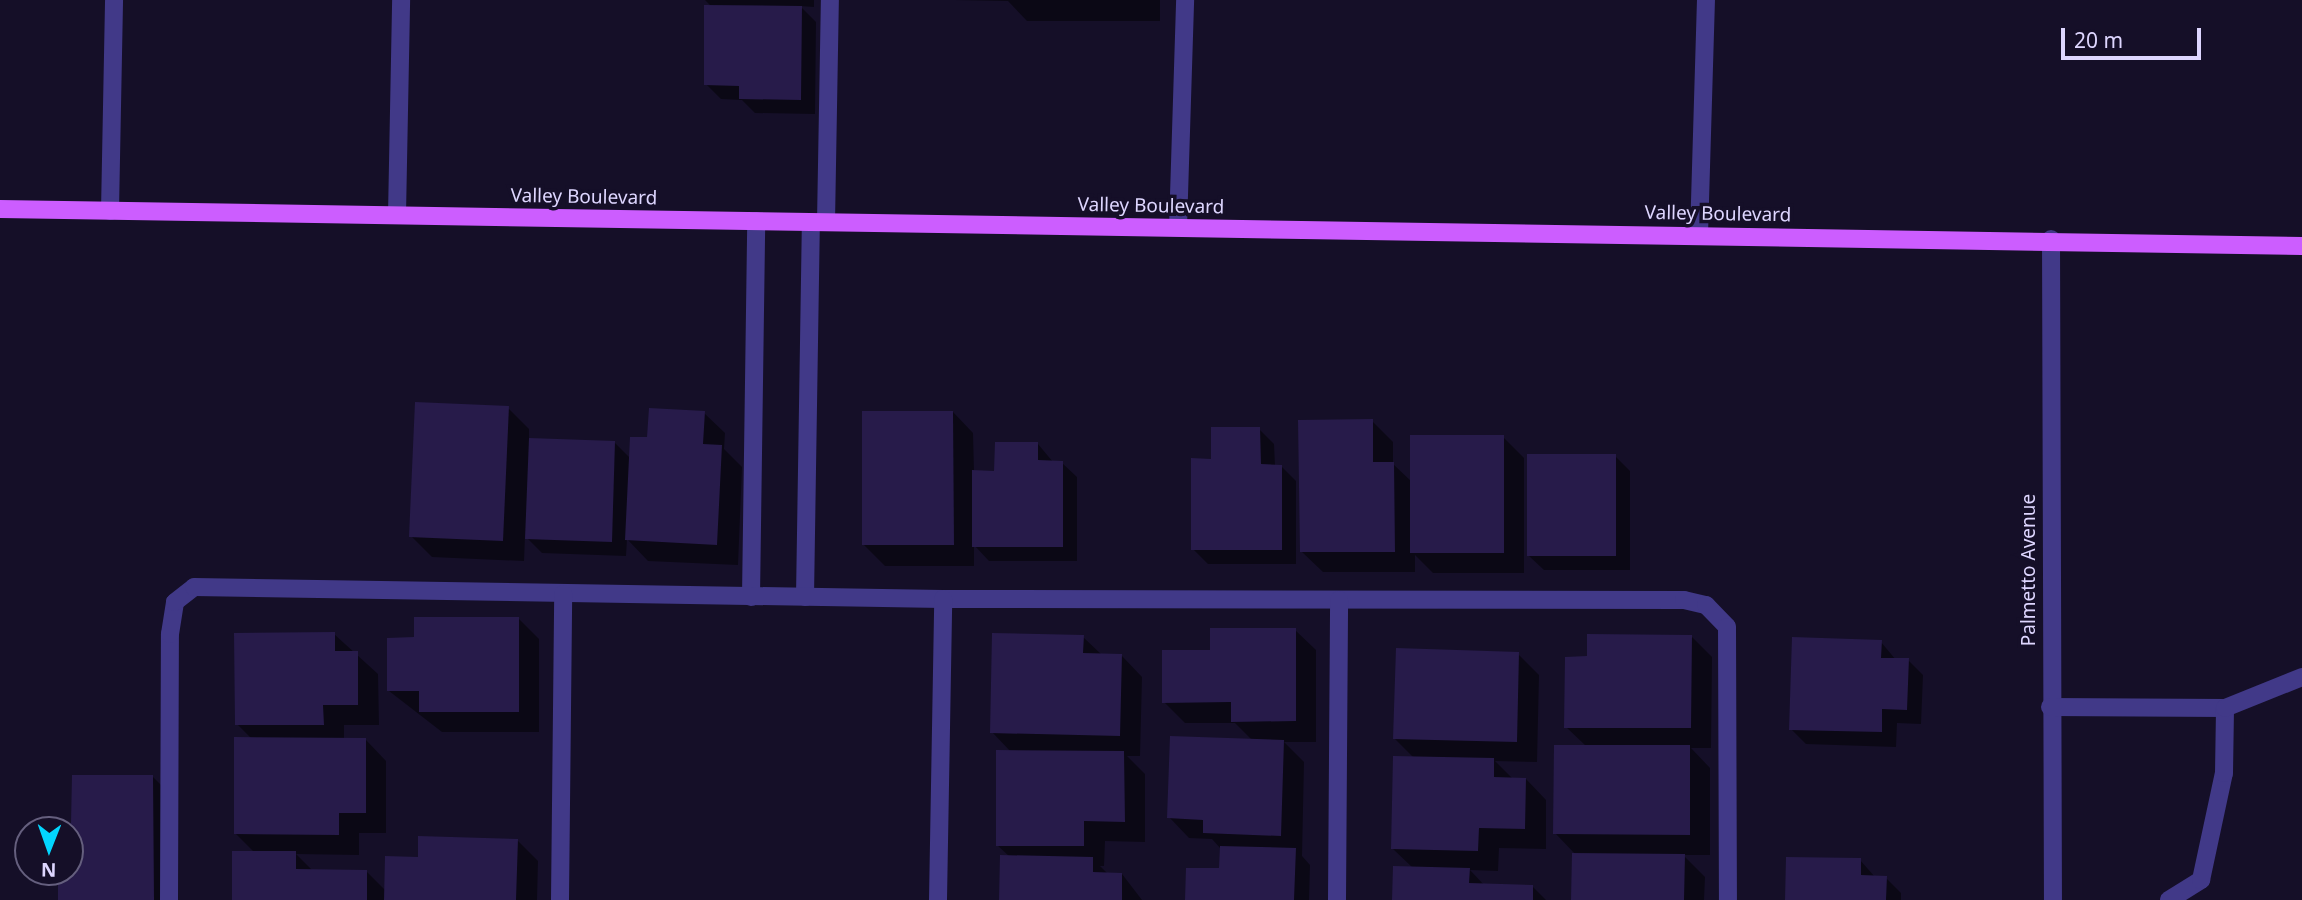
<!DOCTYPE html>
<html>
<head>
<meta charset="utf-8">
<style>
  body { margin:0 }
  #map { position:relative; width:2302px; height:900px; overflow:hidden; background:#150f28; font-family:"Noto Sans",sans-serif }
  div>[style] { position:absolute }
  .shadow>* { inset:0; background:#0007 }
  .building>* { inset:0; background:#271b4a }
  .minor>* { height:18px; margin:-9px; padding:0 9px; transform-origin:9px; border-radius:9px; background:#413988 }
  .major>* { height:18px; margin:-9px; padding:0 9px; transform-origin:9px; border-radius:9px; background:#cc5dff }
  span { translate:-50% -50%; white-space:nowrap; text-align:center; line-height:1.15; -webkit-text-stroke:7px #150f28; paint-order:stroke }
  .street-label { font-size:19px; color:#ded6ff }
  .north { position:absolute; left:14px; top:816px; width:70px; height:70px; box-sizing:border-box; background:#150f28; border:2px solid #655f7e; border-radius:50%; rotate:181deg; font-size:19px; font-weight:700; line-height:28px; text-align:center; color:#ded6ff }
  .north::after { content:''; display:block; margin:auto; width:24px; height:32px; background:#02d6ff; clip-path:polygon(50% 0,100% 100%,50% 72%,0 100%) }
  .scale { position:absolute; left:2061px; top:28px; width:140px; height:32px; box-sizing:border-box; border:4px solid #ded6ff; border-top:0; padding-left:9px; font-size:21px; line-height:24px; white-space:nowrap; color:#ded6ff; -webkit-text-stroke:5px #150f28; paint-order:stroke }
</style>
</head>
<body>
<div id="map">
  <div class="shadow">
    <i style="clip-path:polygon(705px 0,814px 0,814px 7px,800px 6px,816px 22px,815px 114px,755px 113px,742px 100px,721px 99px,706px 84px,711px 6px)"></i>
    <i style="clip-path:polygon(954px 0,1160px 0,1160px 21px,1027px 21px,1008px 1px)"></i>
    <i style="clip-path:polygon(508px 408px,529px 429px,529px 440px,615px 443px,631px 459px,649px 439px,704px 413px,725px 433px,724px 449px,742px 467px,738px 565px,648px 561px,627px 539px,626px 556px,542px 553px,525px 536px,524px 561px,432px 557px,411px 536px)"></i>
    <i style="clip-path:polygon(953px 412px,973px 433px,974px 472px,996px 472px,1038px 444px,1053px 462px,1062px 463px,1077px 477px,1077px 561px,989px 561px,974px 545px,974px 566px,885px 566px,864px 545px)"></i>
    <i style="clip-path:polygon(1372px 421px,1393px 442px,1393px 464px,1412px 482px,1503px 437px,1524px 458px,1524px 573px,1433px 573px,1415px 555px,1415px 572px,1323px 572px,1302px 552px)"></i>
    <i style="clip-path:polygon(1259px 429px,1274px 444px,1275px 466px,1281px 466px,1296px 481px,1296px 564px,1208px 564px,1193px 549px,1212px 460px)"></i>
    <i style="clip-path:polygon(1615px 456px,1630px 471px,1630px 570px,1544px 570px,1529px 556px)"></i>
    <i style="clip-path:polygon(518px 618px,539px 639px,539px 732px,442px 732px,389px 691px,416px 639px)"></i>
    <i style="clip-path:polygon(1295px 630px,1316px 650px,1316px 742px,1284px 742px,1304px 762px,1302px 856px,1310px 865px,1309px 900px,1187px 900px,1221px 870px,1221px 849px,1212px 839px,1189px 838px,1169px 817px,1253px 741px,1235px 723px,1185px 723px,1164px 702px,1212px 652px)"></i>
    <i style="clip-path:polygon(334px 634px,378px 674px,379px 725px,344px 725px,344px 739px,366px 740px,386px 761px,386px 833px,359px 833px,359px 855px,296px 854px,313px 871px,366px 871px,386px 891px,420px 858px,517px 840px,538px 861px,537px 900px,234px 900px,255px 853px,235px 833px,252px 739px,237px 724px)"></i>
    <i style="clip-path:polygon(1691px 636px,1712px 657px,1711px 748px,1691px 748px,1710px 768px,1710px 855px,1683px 855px,1705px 877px,1704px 900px,1573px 900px,1576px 855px,1555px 833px,1586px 746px,1566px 727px,1588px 658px)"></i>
    <i style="clip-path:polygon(1083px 637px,1102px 655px,1122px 656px,1142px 677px,1140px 756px,1127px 756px,1145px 774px,1145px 842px,1105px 841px,1104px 866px,1100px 866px,1108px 874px,1122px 874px,1142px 900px,1001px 900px,1010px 857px,997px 845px,1011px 752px,992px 732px)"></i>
    <i style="clip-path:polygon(1881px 642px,1896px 660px,1908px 660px,1923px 675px,1921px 724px,1897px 723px,1896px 747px,1806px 744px,1791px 729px)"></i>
    <i style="clip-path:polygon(1518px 654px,1539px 675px,1537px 762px,1495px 761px,1513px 779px,1526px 779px,1546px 800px,1546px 849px,1499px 848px,1498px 871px,1470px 870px,1485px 886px,1533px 887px,1546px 900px,1394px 900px,1413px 868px,1393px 849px,1414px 758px,1394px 738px)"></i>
    <i style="clip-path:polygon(153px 777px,174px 798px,174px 900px,59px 900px,70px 872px,70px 830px,60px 830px,60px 825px,73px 825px)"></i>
    <i style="clip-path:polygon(1860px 860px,1875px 877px,1886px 878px,1901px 893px,1901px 900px,1787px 900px)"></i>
  </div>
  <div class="building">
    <i style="clip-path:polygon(704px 5px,802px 6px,801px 100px,739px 99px,739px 86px,704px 85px)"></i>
    <i style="clip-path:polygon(415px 402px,509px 406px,503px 541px,409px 537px)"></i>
    <i style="clip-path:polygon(649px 408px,705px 411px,703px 444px,722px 445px,717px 545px,625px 540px,630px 437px,647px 437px)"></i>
    <i style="clip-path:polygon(862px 411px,953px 411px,954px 545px,862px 545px)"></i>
    <i style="clip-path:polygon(1373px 419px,1373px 462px,1394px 462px,1395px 552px,1300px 552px,1298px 420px)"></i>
    <i style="clip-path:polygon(1211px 427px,1260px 427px,1261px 464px,1282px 465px,1282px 550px,1191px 550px,1191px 458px,1211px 459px)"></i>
    <i style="clip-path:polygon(1410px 435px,1504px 435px,1504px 553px,1410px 553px)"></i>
    <i style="clip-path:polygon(529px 438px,615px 441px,612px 542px,525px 539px)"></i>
    <i style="clip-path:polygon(995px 442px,1038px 442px,1038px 460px,1063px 461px,1063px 547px,972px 547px,972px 470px,994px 471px)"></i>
    <i style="clip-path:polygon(1527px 454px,1616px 454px,1616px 556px,1527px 556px)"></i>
    <i style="clip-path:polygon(414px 617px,519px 617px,519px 712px,419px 712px,419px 691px,387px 691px,387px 638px,414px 637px)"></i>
    <i style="clip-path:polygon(1210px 628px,1296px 628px,1296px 721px,1231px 722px,1231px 702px,1162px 703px,1162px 650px,1210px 650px)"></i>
    <i style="clip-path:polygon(335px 632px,335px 651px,358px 651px,358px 705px,323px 705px,324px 725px,235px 725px,234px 633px)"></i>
    <i style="clip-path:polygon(992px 633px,1084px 635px,1083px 653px,1122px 654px,1120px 736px,990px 733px)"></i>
    <i style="clip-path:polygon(1587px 634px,1692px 635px,1691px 728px,1564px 728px,1565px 657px,1587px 656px)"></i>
    <i style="clip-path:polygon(1792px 637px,1882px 640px,1881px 658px,1909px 658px,1907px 710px,1882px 709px,1882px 732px,1789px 730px)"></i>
    <i style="clip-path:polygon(1396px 648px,1519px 652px,1517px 742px,1393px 739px)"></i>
    <i style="clip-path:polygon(1170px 736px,1284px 740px,1281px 836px,1203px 833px,1203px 820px,1167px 818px)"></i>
    <i style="clip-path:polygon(234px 737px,366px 738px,366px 813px,339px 813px,339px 835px,234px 834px)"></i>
    <i style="clip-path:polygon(1554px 745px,1690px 745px,1690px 835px,1553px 834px)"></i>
    <i style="clip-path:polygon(996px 750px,1124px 751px,1125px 822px,1084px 821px,1084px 846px,996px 846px)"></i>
    <i style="clip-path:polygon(1393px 756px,1494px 758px,1494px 777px,1526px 778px,1525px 829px,1479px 828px,1478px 851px,1391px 849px)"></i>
    <i style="clip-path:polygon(72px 775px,153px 775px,154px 900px,58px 900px,58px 872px,70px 872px,70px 830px,58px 830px,58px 824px,71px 823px)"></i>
    <i style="clip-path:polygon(418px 836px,518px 839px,516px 900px,384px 900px,385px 856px,418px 857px)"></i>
    <i style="clip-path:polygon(1220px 846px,1296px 848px,1294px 900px,1185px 900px,1186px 868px,1219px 868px)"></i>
    <i style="clip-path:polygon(232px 851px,296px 851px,296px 869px,367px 870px,367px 900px,232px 900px)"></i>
    <i style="clip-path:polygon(1572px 853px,1685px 854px,1684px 900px,1571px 900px)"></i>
    <i style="clip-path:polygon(1000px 855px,1093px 857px,1093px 872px,1122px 873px,1122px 900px,999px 900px)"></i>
    <i style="clip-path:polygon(1786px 857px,1861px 858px,1861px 875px,1887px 876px,1886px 900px,1785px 900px)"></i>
    <i style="clip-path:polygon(1393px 866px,1470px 868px,1469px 883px,1533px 885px,1533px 900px,1392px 900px)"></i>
  </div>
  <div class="minor">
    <i style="left:110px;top:211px;width:211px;rotate:-88.9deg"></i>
    <i style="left:397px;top:215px;width:215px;rotate:-88.9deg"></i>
    <i style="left:826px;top:222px;width:222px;rotate:-89deg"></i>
    <i style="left:1178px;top:227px;width:227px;rotate:-88.2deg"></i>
    <i style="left:1699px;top:235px;width:235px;rotate:-88.3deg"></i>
    <i style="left:2051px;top:239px;width:661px;rotate:89.83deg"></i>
    <i style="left:751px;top:597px;width:376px;rotate:-89.2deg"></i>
    <i style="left:805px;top:597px;width:375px;rotate:-89.1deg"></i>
    <i style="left:2050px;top:707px;width:175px;rotate:0.3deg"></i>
    <i style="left:169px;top:900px;width:266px;rotate:-89.8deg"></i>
    <i style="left:170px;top:634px;width:32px;rotate:-81deg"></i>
    <i style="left:175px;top:602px;width:24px;rotate:-38deg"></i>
    <i style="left:194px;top:587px;width:749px;rotate:0.92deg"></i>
    <i style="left:943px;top:599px;width:741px;rotate:0.08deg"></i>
    <i style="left:1684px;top:600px;width:23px;rotate:13deg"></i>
    <i style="left:1706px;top:605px;width:30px;rotate:46deg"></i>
    <i style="left:1727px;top:627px;width:273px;rotate:89.8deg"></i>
    <i style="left:560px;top:900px;width:306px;rotate:-89.4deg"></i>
    <i style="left:938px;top:900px;width:301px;rotate:-89deg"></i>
    <i style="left:1337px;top:900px;width:300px;rotate:-89.6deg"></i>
    <i style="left:2169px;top:900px;width:38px;rotate:-32deg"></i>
    <i style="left:2201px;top:880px;width:109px;rotate:-77.9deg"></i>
    <i style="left:2224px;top:773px;width:65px;rotate:-89.1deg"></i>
    <i style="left:2225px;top:708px;width:83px;rotate:-21.9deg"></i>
  </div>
  <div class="major">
    <i style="left:0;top:209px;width:2302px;rotate:0.92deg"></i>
  </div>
  <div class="street-label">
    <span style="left:584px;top:197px;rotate:1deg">Valley Boulevard</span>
    <span style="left:1151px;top:206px;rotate:1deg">Valley Boulevard</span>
    <span style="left:1718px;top:214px;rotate:1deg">Valley Boulevard</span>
    <span style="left:2029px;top:570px;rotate:-90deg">Palmetto Avenue</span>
  </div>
  <div class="north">N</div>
  <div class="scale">20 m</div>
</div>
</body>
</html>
